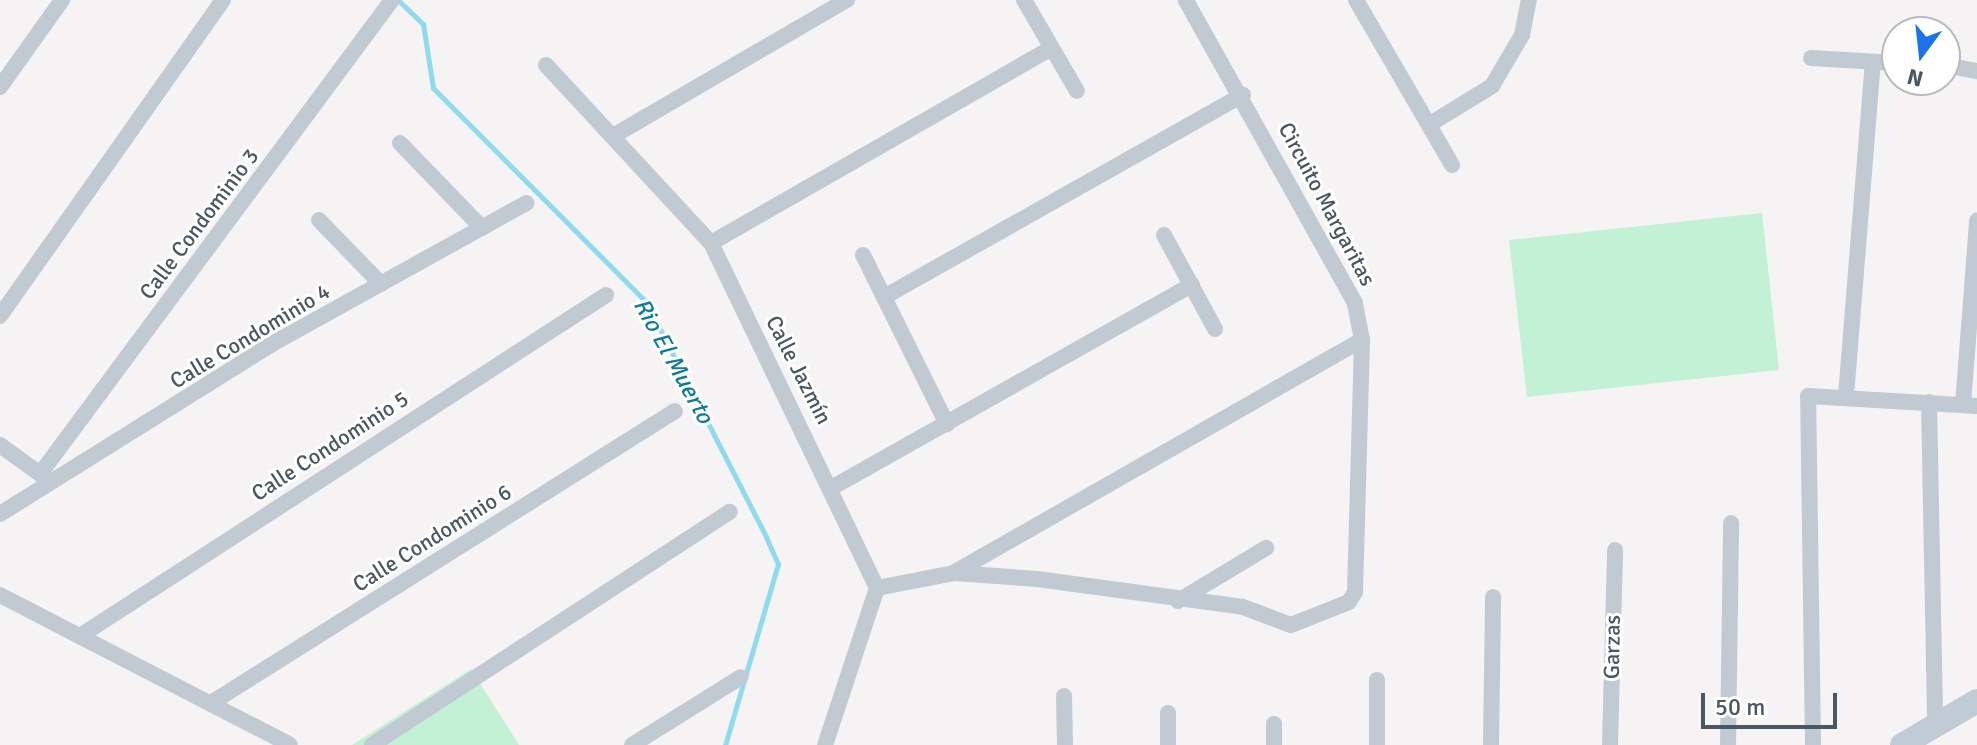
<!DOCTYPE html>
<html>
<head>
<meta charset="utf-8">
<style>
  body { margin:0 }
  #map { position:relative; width:1977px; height:745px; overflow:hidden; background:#f5f3f3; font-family:Signika,sans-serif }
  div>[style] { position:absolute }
  .green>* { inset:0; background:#c3f1d5 }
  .stream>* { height:5px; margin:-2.5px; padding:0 2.5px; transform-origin:2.5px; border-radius:2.5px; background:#90daee }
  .street>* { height:16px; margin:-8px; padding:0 8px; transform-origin:8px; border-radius:8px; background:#c1cad2 }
  .secondary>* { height:24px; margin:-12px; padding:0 12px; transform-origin:12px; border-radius:12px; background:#c1cbd6 }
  span { translate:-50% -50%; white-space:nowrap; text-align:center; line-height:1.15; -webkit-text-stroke:6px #fff; paint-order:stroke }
  .street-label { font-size:22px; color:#4a5661 }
  .water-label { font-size:24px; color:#0c7c9b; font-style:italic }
  .north { position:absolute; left:1881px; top:16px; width:80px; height:80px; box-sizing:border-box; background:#fff; border:2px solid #b7bbc0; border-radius:50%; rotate:195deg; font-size:22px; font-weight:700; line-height:32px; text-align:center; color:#4a5661 }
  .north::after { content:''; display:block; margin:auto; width:28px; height:36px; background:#1a73e8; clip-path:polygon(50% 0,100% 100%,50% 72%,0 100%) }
  .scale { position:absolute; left:1701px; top:693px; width:136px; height:36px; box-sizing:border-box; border:4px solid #4a5661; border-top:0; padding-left:10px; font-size:24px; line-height:28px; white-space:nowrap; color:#4a5661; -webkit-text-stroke:6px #fff; paint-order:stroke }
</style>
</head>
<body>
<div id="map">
  <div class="green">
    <i style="clip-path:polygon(1762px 213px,1779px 370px,1527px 397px,1509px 240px)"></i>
    <i style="clip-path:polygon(471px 669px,519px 745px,352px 745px)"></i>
  </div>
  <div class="stream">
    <i style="left:398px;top:0;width:35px;rotate:44deg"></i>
    <i style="left:423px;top:24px;width:65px;rotate:81.1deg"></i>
    <i style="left:433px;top:88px;width:302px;rotate:45.1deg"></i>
    <i style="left:646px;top:302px;width:264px;rotate:62.9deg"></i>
    <i style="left:766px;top:537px;width:30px;rotate:66deg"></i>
    <i style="left:778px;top:564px;width:189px;rotate:106.3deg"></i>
  </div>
  <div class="street">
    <i style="left:1024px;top:0;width:105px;rotate:59.8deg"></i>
    <i style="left:1356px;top:0;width:191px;rotate:59.8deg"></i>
    <i style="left:1811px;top:58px;width:86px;rotate:3.3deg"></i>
    <i style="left:546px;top:65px;width:243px;rotate:47.2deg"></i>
    <i style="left:711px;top:243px;width:383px;rotate:64.3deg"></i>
    <i style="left:877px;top:588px;width:165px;rotate:108.3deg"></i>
    <i style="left:1945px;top:65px;width:33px;rotate:11deg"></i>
    <i style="left:0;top:87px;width:107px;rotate:-54.5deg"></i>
    <i style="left:1430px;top:124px;width:73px;rotate:-31.5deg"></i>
    <i style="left:1492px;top:86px;width:59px;rotate:-59.5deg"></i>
    <i style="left:1522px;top:35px;width:36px;rotate:-79deg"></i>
    <i style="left:613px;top:136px;width:271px;rotate:-30.2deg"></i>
    <i style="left:400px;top:143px;width:118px;rotate:46deg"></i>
    <i style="left:319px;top:220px;width:89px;rotate:45.9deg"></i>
    <i style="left:1164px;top:235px;width:107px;rotate:61.5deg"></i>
    <i style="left:711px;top:243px;width:392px;rotate:-29.8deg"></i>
    <i style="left:863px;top:255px;width:189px;rotate:63.6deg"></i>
    <i style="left:884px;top:297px;width:412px;rotate:-29.4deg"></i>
    <i style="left:0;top:316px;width:387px;rotate:-54.8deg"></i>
    <i style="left:1846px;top:396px;width:335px;rotate:-85.4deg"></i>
    <i style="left:1929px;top:402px;width:322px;rotate:88.9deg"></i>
    <i style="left:1963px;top:405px;width:185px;rotate:-85.6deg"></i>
    <i style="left:0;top:445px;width:58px;rotate:35.9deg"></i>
    <i style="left:40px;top:474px;width:590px;rotate:-53.4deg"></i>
    <i style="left:833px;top:487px;width:412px;rotate:-29.4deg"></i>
    <i style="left:0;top:514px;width:321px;rotate:-32deg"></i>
    <i style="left:272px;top:344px;width:291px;rotate:-29deg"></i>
    <i style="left:955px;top:572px;width:468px;rotate:-29.7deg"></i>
    <i style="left:877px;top:588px;width:78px;rotate:-11deg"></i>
    <i style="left:954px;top:573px;width:83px;rotate:4.1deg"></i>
    <i style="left:1037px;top:579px;width:208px;rotate:7.7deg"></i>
    <i style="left:1243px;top:607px;width:51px;rotate:20.6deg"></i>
    <i style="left:1291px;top:625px;width:62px;rotate:-21.6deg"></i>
    <i style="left:1349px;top:602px;width:12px;rotate:-59deg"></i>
    <i style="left:1355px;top:592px;width:252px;rotate:-88.4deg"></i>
    <i style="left:1362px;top:340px;width:38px;rotate:-101deg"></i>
    <i style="left:1355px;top:303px;width:347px;rotate:-119.2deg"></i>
    <i style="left:0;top:595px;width:326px;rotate:27.3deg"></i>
    <i style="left:1178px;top:601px;width:103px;rotate:-31.1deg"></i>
    <i style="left:80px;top:636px;width:627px;rotate:-32.95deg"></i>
    <i style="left:1064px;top:696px;width:49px;rotate:88.8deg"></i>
    <i style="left:211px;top:703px;width:548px;rotate:-32.18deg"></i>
    <i style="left:1168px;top:713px;width:32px;rotate:90deg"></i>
    <i style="left:372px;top:745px;width:427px;rotate:-33.1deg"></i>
    <i style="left:632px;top:745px;width:128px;rotate:-32deg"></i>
    <i style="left:1274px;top:745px;width:21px;rotate:-90deg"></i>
    <i style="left:1377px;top:745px;width:65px;rotate:-90deg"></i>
    <i style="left:1491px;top:745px;width:148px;rotate:-89.2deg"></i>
    <i style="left:1610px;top:745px;width:195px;rotate:-88.5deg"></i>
    <i style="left:1728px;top:745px;width:222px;rotate:-89.2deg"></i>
    <i style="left:1813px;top:745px;width:349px;rotate:-90.8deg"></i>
    <i style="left:1808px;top:396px;width:169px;rotate:3.4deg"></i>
  </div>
  <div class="secondary">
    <i style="left:1902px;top:745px;width:87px;rotate:-30.4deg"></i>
  </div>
  <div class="street-label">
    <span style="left:1327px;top:204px;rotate:62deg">Circuito Margaritas</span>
    <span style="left:199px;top:224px;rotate:-53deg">Calle Condominio 3</span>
    <span style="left:250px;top:336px;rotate:-31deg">Calle Condominio 4</span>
    <span style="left:799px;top:370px;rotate:63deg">Calle Jazmín</span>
    <span style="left:330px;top:446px;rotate:-33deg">Calle Condominio 5</span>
    <span style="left:432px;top:538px;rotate:-32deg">Calle Condominio 6</span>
    <span style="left:1612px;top:647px;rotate:-89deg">Garzas</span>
  </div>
  <div class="water-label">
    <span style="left:673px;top:361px;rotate:61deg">Rio El Muerto</span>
  </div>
  <div class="north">N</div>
  <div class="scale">50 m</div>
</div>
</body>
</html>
